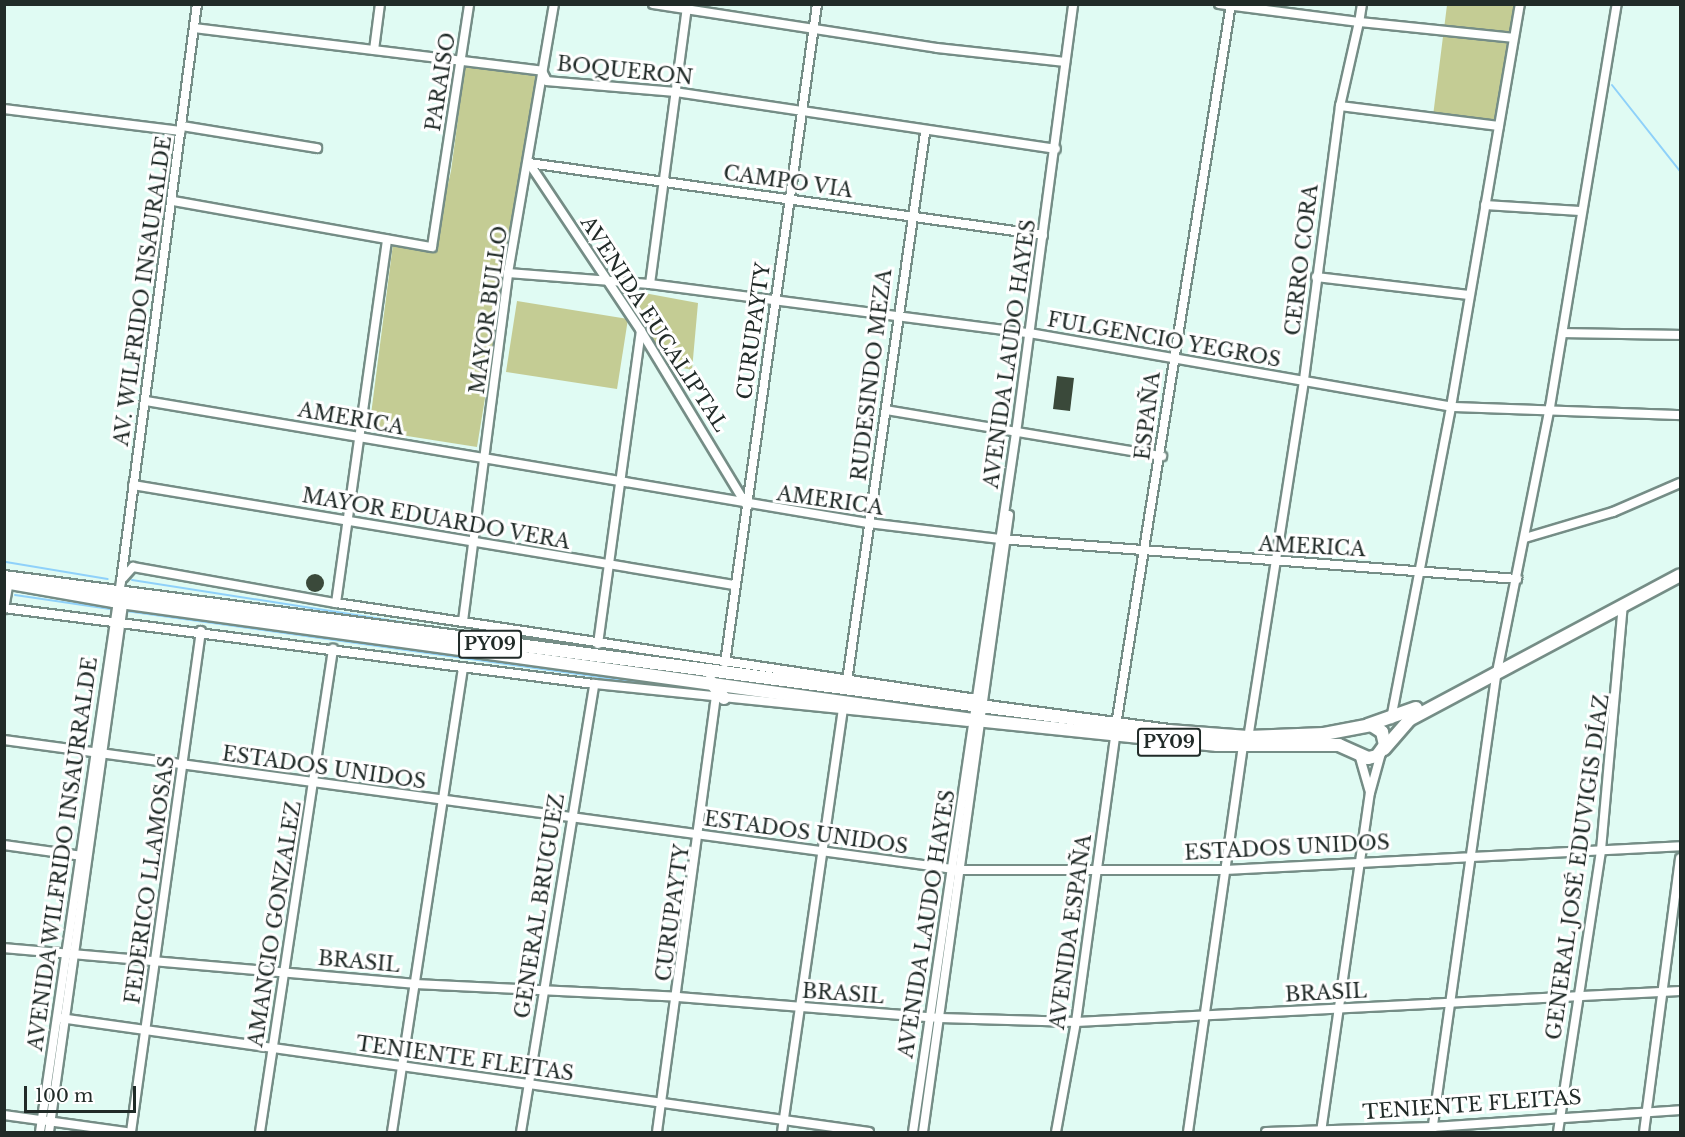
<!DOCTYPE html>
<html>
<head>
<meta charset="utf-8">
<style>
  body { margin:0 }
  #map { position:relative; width:1685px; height:1137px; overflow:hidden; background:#e0fbf3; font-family:"Libre Baskerville",serif }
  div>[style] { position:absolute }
  .green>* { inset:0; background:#c4cc94 }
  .stream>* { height:2px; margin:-1px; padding:0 1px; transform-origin:1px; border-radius:1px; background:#8fd1fa }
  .building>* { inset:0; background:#3a493a }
  .round { border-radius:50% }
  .roads { filter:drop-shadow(2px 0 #758d86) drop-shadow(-2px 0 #758d86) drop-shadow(0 2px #758d86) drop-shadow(0 -2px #758d86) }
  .minor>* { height:8px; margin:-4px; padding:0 4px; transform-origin:4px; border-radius:4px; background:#fff }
  .highway>* { height:12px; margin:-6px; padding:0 6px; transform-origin:6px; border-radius:6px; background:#fff }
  span { translate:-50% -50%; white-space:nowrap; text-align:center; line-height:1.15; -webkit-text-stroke:6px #fff; paint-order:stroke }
  .shield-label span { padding:2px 4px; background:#fff; border:2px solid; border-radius:4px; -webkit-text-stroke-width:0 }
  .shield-label { font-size:18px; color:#212b28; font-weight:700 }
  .street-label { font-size:20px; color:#212b28 }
  .frame { position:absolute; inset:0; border:6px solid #212b28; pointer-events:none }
  .scale { position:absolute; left:24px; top:1086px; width:112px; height:27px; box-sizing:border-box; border:3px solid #212b28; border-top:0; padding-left:8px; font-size:18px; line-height:21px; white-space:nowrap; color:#212b28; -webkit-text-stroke:4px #fff; paint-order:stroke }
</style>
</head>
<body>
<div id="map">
  <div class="green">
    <i style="clip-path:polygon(1447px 5px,1520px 5px,1499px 126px,1433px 116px)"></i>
    <i style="clip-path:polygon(465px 65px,538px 75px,477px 447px,369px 430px,393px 244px,433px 249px,451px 171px)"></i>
    <i style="clip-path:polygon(617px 288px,698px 303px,692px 370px,669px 365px)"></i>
    <i style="clip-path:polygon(517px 301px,628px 319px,617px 389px,506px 372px)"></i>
  </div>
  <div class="stream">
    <i style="left:1612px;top:85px;width:110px;rotate:51.7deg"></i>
    <i style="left:6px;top:562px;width:103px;rotate:9.5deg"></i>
    <i style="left:132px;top:580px;width:343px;rotate:8.9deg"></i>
    <i style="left:15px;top:595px;width:96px;rotate:8.4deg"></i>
    <i style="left:126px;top:611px;width:558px;rotate:7.93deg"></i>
  </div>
  <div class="building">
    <i style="clip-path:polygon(1057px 376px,1074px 378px,1070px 411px,1053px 409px)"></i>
    <i class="round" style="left:306px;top:574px;width:18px;height:18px"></i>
  </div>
  <div class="roads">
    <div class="minor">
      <i style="left:653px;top:4px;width:287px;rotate:8.8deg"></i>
      <i style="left:937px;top:48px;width:129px;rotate:6.2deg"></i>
      <i style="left:1219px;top:4px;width:141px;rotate:7.3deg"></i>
      <i style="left:1359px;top:22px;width:86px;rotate:102.7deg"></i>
      <i style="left:1340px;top:106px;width:277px;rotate:97.5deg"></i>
      <i style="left:1304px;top:381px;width:360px;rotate:98.9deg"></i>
      <i style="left:1362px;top:4px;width:18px;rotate:99deg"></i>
      <i style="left:1359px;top:22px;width:155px;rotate:5.9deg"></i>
      <i style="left:194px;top:28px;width:351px;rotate:7deg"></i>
      <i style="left:542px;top:71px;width:11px;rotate:63deg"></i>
      <i style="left:547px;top:81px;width:128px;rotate:4.9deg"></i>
      <i style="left:675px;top:92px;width:385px;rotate:8.5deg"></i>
      <i style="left:374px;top:50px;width:46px;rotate:-82.6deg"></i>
      <i style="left:1340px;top:106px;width:160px;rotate:7.2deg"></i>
      <i style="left:4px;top:109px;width:178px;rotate:7.1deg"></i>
      <i style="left:182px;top:126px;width:137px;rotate:9.3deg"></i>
      <i style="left:529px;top:163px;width:519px;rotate:7.97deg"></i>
      <i style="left:529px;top:163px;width:202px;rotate:56.3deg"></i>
      <i style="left:641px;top:331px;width:205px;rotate:58.8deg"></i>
      <i style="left:173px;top:201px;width:263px;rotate:10.1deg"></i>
      <i style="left:432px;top:247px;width:246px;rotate:-81.3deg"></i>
      <i style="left:1485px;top:205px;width:95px;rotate:3.6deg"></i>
      <i style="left:508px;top:273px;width:142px;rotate:4.4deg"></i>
      <i style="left:650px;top:284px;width:382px;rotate:7.4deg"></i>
      <i style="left:1029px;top:333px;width:428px;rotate:9.9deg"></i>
      <i style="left:1451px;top:407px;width:229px;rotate:2deg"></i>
      <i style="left:1316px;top:277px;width:154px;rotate:6.7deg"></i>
      <i style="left:650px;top:284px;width:281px;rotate:-82.4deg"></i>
      <i style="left:1563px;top:333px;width:117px;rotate:1deg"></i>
      <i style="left:146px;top:401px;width:732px;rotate:9.59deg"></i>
      <i style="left:868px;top:523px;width:133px;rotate:6.9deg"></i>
      <i style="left:1000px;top:539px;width:519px;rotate:4.42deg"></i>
      <i style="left:886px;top:410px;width:280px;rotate:9.5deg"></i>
      <i style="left:133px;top:485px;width:609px;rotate:9.45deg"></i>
      <i style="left:1525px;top:538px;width:92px;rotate:-16.5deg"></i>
      <i style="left:1613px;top:512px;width:73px;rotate:-23.4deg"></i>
      <i style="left:123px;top:578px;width:15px;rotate:-48deg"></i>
      <i style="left:133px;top:567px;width:206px;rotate:10.1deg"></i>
      <i style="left:336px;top:603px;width:648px;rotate:8.52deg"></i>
      <i style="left:336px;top:603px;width:367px;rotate:-82deg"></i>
      <i style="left:4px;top:608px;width:595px;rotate:7.34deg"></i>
      <i style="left:594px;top:684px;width:375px;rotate:5.8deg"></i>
      <i style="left:4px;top:609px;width:27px;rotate:-80deg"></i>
      <i style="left:463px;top:621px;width:351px;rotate:-82.6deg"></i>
      <i style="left:508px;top:273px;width:273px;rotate:-80.3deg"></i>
      <i style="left:598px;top:644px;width:316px;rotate:-82.2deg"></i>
      <i style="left:725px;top:663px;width:665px;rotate:-82.05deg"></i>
      <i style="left:847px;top:681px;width:554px;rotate:-81.9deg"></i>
      <i style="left:1391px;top:719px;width:318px;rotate:-79.1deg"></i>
      <i style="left:1451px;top:407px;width:409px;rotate:-80.3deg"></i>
      <i style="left:1116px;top:725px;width:730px;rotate:-80.94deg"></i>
      <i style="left:4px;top:740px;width:966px;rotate:7.74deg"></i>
      <i style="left:961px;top:870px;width:264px"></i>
      <i style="left:1225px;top:870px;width:456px;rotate:-3deg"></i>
      <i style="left:1359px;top:754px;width:37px;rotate:74deg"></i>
      <i style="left:4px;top:845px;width:79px;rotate:8deg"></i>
      <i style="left:4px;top:948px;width:413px;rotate:5deg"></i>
      <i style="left:415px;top:984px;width:263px;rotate:2.8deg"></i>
      <i style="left:678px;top:997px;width:263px;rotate:4.6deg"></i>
      <i style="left:940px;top:1018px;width:136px;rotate:1.7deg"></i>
      <i style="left:1076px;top:1022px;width:605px;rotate:-2.94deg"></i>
      <i style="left:60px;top:1018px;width:817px;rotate:8.02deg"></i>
      <i style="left:4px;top:1115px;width:123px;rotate:7.9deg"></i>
      <i style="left:40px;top:1132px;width:557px;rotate:-81.64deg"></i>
      <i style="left:121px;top:581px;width:582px;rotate:-82.5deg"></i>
      <i style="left:49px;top:1132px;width:539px;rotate:-82.01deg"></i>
      <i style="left:131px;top:1132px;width:506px;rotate:-82.05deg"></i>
      <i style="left:260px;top:1132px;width:489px;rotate:-81.4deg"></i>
      <i style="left:392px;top:1132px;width:470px;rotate:-81.3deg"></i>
      <i style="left:521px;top:1132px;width:454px;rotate:-80.7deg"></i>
      <i style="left:657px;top:1132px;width:438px;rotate:-82.3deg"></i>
      <i style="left:782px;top:1132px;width:426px;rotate:-81.8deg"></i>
      <i style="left:913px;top:1132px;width:707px;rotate:-81.62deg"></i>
      <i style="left:1016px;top:433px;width:433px;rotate:-82.4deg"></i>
      <i style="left:923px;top:1132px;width:623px;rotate:-82.07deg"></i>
      <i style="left:1056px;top:1132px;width:112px;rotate:-79.7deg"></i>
      <i style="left:1076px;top:1022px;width:289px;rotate:-82.2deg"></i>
      <i style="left:1188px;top:1132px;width:390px;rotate:-81.9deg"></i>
      <i style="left:1266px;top:1132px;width:167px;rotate:-1.7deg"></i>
      <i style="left:1433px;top:1127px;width:248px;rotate:-3.9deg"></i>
      <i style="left:1321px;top:1132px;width:343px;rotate:-81.8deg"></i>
      <i style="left:1370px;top:793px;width:41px;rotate:-74.6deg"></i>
      <i style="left:1432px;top:1132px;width:465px;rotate:-82deg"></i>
      <i style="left:1497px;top:672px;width:270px;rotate:-78.7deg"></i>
      <i style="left:1550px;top:407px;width:409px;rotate:-80.6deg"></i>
      <i style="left:1558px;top:1132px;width:285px;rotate:-81.3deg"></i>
      <i style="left:1601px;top:850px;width:246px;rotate:-84.9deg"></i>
      <i style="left:1644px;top:1132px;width:276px;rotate:-82.5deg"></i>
    </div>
    <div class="highway">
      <i style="left:4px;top:577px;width:1175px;rotate:7.53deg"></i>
      <i style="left:1169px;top:731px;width:79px;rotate:4.3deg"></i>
      <i style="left:1248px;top:737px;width:76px;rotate:-2.3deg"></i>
      <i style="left:1324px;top:734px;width:48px;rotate:-10.8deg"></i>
      <i style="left:1371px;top:725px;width:13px;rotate:32deg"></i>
      <i style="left:1382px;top:732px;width:13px;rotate:77deg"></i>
      <i style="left:1385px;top:745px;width:14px;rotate:126deg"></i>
      <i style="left:1377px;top:756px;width:9px;rotate:167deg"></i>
      <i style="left:1368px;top:758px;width:32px;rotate:-156deg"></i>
      <i style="left:1339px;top:745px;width:122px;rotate:180deg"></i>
      <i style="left:1217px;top:745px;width:245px;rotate:-174.1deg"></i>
      <i style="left:973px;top:720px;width:868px;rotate:-172.12deg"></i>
      <i style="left:113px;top:601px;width:111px;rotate:-170.1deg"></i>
      <i style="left:710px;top:681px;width:22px;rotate:51deg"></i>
      <i style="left:1368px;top:725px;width:51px;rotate:-19.5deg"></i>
      <i style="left:1384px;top:749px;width:38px;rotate:-49deg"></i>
      <i style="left:1409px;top:720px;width:307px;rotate:-28.1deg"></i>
    </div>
  </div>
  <div class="shield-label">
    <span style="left:490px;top:644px">PY09</span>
    <span style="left:1169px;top:742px">PY09</span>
  </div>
  <div class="street-label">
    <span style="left:625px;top:71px;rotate:6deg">BOQUERON</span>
    <span style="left:441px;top:82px;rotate:-81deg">PARAISO</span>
    <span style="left:788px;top:182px;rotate:8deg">CAMPO VIA</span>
    <span style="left:1302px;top:260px;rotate:-83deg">CERRO CORA</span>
    <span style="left:143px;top:291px;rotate:-82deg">AV. WILFRIDO INSAURALDE</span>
    <span style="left:489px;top:310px;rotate:-82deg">MAYOR BULLO</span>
    <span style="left:654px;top:324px;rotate:57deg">AVENIDA EUCALIPTAL</span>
    <span style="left:754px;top:331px;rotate:-82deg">CURUPAYTY</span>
    <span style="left:1164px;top:340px;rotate:10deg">FULGENCIO YEGROS</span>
    <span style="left:1010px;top:354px;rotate:-82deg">AVENIDA LAUDO HAYES</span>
    <span style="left:872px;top:375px;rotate:-83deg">RUDESINDO MEZA</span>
    <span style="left:1148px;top:416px;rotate:-83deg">ESPAÑA</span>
    <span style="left:351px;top:419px;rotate:10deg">AMERICA</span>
    <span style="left:830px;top:501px;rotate:8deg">AMERICA</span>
    <span style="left:436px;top:519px;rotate:10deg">MAYOR EDUARDO VERA</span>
    <span style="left:1312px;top:547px;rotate:3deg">AMERICA</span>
    <span style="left:324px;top:768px;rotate:8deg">ESTADOS UNIDOS</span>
    <span style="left:806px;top:833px;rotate:8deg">ESTADOS UNIDOS</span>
    <span style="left:1287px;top:848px;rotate:-3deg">ESTADOS UNIDOS</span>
    <span style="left:63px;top:854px;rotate:-82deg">AVENIDA WILFRIDO INSAURRALDE</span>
    <span style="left:1578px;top:867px;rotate:-82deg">GENERAL JOSÉ EDUVIGIS DÍAZ</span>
    <span style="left:150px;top:880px;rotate:-82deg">FEDERICO LLAMOSAS</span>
    <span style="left:540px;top:906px;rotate:-81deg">GENERAL BRUGUEZ</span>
    <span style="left:673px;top:913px;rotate:-82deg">CURUPAYTY</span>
    <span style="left:275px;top:924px;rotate:-81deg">AMANCIO GONZALEZ</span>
    <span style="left:927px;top:924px;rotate:-81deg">AVENIDA LAUDO HAYES</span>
    <span style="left:1071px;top:932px;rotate:-82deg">AVENIDA ESPAÑA</span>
    <span style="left:359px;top:962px;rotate:5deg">BRASIL</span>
    <span style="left:1326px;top:993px;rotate:-3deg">BRASIL</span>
    <span style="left:843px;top:994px;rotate:4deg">BRASIL</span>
    <span style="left:465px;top:1059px;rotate:8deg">TENIENTE FLEITAS</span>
    <span style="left:1472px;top:1105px;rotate:-4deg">TENIENTE FLEITAS</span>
  </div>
  <div class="frame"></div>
  <div class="scale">100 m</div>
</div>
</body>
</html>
